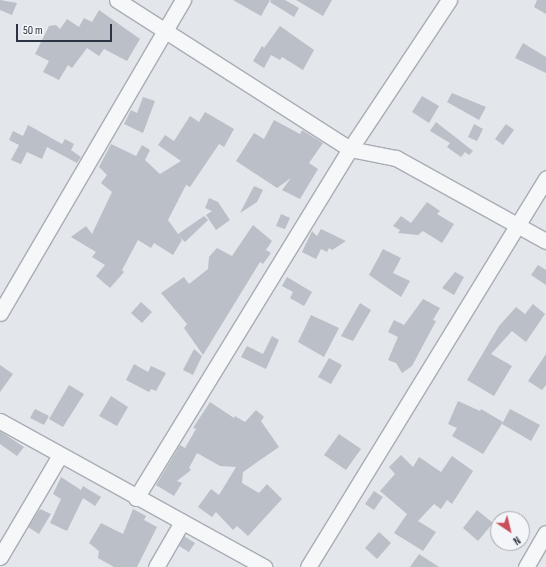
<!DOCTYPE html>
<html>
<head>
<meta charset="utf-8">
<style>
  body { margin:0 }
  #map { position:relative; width:546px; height:567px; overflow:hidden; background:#e3e6eb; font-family:"Sofia Sans Condensed",sans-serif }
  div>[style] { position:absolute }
  .building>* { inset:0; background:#bbbfc7 }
  .roads { filter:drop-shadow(1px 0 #a8adb5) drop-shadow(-1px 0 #a8adb5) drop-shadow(0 1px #a8adb5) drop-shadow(0 -1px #a8adb5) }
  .minor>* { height:15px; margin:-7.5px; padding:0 7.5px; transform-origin:7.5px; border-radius:7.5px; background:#f6f7f9 }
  span { translate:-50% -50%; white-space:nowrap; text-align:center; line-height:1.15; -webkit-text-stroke:3.5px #f3f5f8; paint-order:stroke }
  .north { position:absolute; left:490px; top:511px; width:40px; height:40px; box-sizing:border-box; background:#f3f5f8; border:1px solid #a3a7af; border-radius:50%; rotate:145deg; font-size:11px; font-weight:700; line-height:16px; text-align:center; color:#2c3342 }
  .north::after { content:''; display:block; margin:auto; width:14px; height:18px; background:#c94f5b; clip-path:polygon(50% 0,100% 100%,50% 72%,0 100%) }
  .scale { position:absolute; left:16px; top:24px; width:96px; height:18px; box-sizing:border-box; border:2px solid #2c3342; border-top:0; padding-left:5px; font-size:12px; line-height:14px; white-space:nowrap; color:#2c3342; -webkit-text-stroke:3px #f3f5f8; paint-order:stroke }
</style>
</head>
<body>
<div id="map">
  <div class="building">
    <i style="clip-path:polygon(0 0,17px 3px,12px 15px,0 10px)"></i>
    <i style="clip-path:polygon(233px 0,270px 0,261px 16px)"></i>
    <i style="clip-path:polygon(271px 0,285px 0,299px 8px,294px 17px,270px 2px)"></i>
    <i style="clip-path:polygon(296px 0,332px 0,323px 16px)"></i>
    <i style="clip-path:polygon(537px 0,546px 0,546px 14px,534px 7px)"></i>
    <i style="clip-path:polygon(99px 10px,140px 39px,127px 61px,104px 49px,99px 56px,87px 48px,72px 68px,68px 65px,59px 80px,43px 72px,49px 61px,35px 54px,49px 26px,56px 25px,60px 29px,67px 19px,79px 27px,84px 18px,92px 22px)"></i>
    <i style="clip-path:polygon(280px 26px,314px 50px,303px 70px,282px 57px,280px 60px,271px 55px,264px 68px,253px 61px,262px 46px,264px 48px)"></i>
    <i style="clip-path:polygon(523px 43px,546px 57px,546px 73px,515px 58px)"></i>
    <i style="clip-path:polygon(452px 93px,486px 107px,479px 120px,447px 102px)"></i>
    <i style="clip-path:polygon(422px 96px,439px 106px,429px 123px,412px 112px)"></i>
    <i style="clip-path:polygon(143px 97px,155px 101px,143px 133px,124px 124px,131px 110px,137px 113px)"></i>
    <i style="clip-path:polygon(205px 112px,234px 129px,224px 147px,219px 144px,190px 187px,186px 185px,168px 220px,178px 234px,204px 216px,208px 220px,185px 242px,178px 235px,182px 240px,173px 255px,154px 243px,151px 248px,138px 240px,122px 270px,124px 272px,110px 288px,96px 276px,105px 265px,92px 257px,96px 252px,71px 237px,86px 226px,92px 234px,112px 192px,101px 183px,107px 175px,99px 167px,111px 144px,136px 156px,142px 145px,150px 150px,145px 160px,160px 174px,181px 161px,158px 145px,165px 135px,174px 141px,190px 116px,199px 122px)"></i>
    <i style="clip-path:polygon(274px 120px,300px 134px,302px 130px,323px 143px,309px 163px,318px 169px,300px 199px,282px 190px,291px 178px,277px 188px,236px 161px,254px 133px,264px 139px)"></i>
    <i style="clip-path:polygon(436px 122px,473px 151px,469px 155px,465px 152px,461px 157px,447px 147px,450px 143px,430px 131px)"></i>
    <i style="clip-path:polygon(474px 124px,483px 129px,477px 141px,468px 137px)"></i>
    <i style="clip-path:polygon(506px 124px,514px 130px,503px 145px,495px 139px)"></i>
    <i style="clip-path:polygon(28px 125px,62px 144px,65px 139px,74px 144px,71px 150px,81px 157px,77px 163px,47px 147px,42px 159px,27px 152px,21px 164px,11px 160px,19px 145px,9px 140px,13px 131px,23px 136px)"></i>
    <i style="clip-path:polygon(254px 186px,263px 190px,257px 202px,240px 213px)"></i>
    <i style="clip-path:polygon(209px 198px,218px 202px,230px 220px,216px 230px,206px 215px,212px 211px,205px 208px)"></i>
    <i style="clip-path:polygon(427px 202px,440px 211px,437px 214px,454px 224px,442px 243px,423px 231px,418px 235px,398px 233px,400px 230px,393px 226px,401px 216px,411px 223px)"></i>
    <i style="clip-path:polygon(281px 214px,290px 218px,285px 229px,276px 226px)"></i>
    <i style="clip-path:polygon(253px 225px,272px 241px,266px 250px,271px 253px,263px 264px,260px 262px,203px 355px,184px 328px,187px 324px,161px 293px,184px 277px,189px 284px,208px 269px,209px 257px,217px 248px,232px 256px)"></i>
    <i style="clip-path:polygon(321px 229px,346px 241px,332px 250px,329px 248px,327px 252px,321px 249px,316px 259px,302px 252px,312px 231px,317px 236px)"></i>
    <i style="clip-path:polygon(383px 249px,401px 258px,393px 273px,410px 281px,401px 297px,369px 275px)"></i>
    <i style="clip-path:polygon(538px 265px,546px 270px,546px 285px,531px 275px)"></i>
    <i style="clip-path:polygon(455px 272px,464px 277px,454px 295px,442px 288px)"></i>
    <i style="clip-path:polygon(287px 277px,312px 292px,304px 306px,290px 298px,293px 292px,282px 286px)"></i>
    <i style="clip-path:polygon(423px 299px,440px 308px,433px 320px,436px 321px,412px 366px,402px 373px,396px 363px,388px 360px,398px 337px,388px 332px,394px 320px,404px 325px)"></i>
    <i style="clip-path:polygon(141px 302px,152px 312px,142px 323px,131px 313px)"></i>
    <i style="clip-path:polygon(360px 303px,371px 310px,353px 341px,341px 336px)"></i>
    <i style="clip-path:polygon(533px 304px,545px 314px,526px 342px,512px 331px,491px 354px,512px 366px,494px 396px,467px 380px,499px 326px,516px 307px,525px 314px)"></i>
    <i style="clip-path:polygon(311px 315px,339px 328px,324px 357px,298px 342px)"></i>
    <i style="clip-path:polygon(272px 336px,279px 340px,266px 369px,241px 357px,247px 346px,263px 354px)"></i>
    <i style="clip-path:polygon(194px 349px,202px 356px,193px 375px,183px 370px)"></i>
    <i style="clip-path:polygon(546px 354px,546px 385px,542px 390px,528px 381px)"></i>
    <i style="clip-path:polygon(329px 358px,342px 365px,331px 384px,318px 377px)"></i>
    <i style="clip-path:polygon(134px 364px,148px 372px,151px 366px,166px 373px,156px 391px,151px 389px,149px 392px,126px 380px)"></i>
    <i style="clip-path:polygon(0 365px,13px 374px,0 392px)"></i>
    <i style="clip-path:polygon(69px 385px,84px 394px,63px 427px,49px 419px)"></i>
    <i style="clip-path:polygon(111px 396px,128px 407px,117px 426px,99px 416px)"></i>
    <i style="clip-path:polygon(458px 401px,480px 411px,481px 409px,503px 422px,483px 454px,452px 436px,457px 428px,448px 424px)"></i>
    <i style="clip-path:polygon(210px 402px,234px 418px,235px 416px,245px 422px,256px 410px,264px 417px,261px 421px,279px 447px,243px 472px,242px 483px,259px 493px,267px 484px,282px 499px,248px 536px,237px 526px,233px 530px,216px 512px,212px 517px,198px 507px,211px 489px,219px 495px,236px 467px,220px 466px,197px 453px,189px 468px,191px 470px,177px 481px,182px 483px,174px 496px,156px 485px,180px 445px,185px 448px,196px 429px,193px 428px)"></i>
    <i style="clip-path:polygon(35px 409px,49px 416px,44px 425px,30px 418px)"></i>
    <i style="clip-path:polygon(510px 409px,540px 425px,531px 441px,502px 424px)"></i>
    <i style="clip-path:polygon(0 431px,24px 447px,17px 456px,0 444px)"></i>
    <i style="clip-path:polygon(339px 434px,361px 449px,346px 470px,324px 455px)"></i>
    <i style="clip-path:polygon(401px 455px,413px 467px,419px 457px,441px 472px,452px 456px,473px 471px,452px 504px,447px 500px,441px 509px,434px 504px,418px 521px,436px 532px,423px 551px,394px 533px,407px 514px,380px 491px,395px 474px,389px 467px)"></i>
    <i style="clip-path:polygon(61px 477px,81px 490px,83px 486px,101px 497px,95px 506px,83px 498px,67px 531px,50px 523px,61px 499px,53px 494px)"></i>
    <i style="clip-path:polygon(374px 491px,383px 497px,374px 510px,365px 504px)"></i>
    <i style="clip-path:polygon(40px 509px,51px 514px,39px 534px,28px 527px)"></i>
    <i style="clip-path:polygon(133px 509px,146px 516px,144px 520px,157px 527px,137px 567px,114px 567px,98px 558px,99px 551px,89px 543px,101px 523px,123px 534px)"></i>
    <i style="clip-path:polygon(477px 510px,493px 523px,478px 541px,463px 528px)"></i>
    <i style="clip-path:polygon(379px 532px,391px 543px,377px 559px,365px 548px)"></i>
    <i style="clip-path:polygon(184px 536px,195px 543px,189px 552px,179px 546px)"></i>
    <i style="clip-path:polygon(419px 554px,439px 567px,410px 567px)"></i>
  </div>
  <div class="roads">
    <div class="minor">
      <i style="left:117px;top:0;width:277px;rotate:32.6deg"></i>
      <i style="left:350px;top:149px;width:47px;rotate:11.1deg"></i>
      <i style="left:396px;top:158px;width:171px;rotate:29deg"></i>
      <i style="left:0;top:313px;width:363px;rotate:-59.7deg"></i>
      <i style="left:0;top:421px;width:302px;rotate:28.9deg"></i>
      <i style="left:136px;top:498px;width:409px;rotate:-58.5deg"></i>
      <i style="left:350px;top:149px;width:179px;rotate:-56.4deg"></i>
      <i style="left:0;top:557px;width:118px;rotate:-59.5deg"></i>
      <i style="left:156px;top:567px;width:52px;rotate:-60deg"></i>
      <i style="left:308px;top:567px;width:456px;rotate:-58.5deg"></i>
      <i style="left:526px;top:567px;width:39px;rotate:-60deg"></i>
    </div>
  </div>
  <div class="north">N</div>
  <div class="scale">50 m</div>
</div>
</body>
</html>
